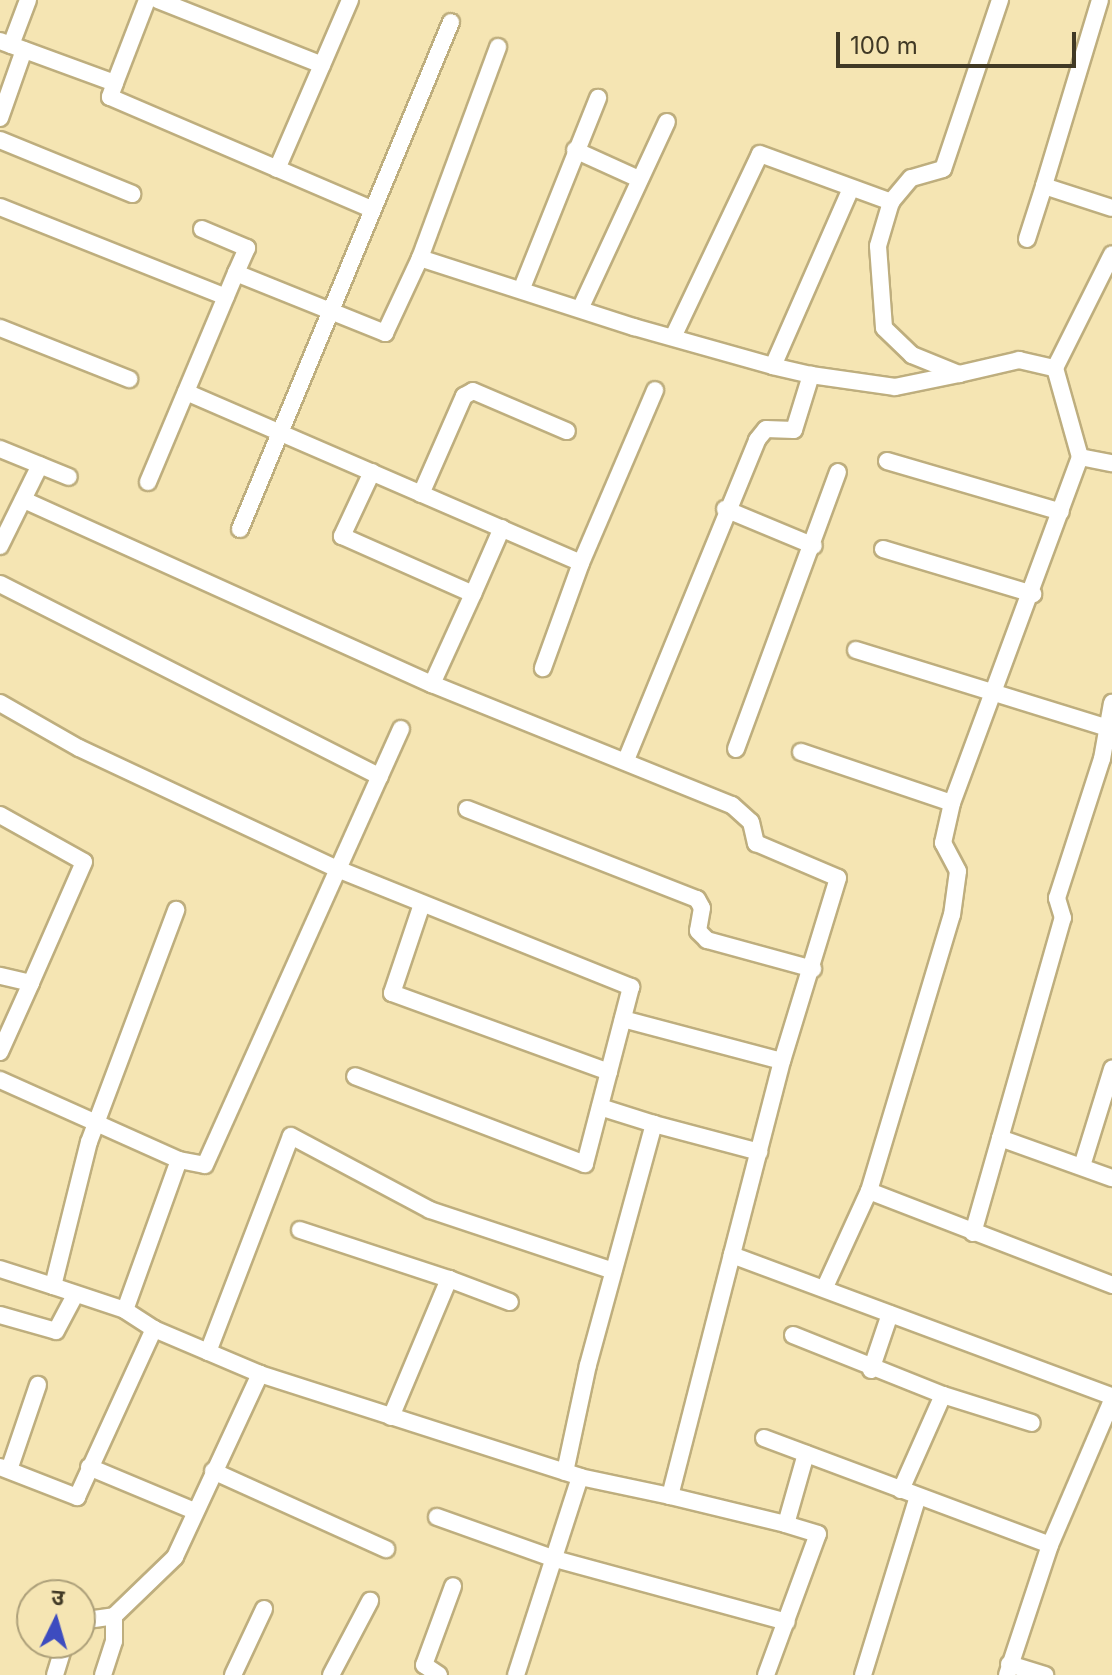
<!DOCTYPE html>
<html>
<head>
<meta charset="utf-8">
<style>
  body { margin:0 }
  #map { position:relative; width:1112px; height:1675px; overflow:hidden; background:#f5e5b3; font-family:Inter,"Noto Sans Devanagari",sans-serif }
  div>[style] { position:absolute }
  .roads { filter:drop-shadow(2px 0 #beae7e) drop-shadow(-2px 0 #beae7e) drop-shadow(0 2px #beae7e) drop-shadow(0 -2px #beae7e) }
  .minor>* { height:16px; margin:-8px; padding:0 8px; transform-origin:8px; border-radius:8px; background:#fff }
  span { translate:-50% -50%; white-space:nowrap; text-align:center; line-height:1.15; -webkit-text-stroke:7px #f5e5b3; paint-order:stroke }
  .north { position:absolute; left:16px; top:1579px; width:80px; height:80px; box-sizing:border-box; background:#f5e5b3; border:2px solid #ada07a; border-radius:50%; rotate:5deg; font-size:22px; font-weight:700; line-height:32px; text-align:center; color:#403925 }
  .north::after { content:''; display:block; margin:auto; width:28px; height:36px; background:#3d4cbf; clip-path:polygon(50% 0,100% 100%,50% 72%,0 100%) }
  .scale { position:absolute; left:836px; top:32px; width:240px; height:36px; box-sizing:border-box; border:4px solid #403925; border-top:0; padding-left:10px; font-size:24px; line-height:28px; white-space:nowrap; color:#403925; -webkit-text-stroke:6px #f5e5b3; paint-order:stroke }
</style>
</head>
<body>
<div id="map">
  <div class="roads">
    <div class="minor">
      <i style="left:158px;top:0;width:176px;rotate:21.6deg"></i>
      <i style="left:322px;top:65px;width:71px;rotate:-66.7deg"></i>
      <i style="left:1000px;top:0;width:178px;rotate:108.6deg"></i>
      <i style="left:943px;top:169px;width:33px;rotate:164deg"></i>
      <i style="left:911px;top:178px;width:31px;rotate:130deg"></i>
      <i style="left:891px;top:202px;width:46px;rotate:106.5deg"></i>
      <i style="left:878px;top:246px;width:82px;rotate:85.8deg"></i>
      <i style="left:884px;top:328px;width:39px;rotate:44deg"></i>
      <i style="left:912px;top:355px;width:51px;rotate:22deg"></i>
      <i style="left:959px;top:374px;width:62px;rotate:-13.1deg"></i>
      <i style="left:1019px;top:360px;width:37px;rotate:13deg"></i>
      <i style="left:1100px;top:0;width:194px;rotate:106.8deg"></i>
      <i style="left:1044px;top:186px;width:71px;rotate:17.9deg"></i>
      <i style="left:0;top:41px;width:122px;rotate:20.1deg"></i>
      <i style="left:115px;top:83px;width:15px;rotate:110deg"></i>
      <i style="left:110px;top:97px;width:284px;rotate:23.2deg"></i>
      <i style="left:11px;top:45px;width:48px;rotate:-69.3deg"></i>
      <i style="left:115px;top:83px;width:89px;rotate:-68.9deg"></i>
      <i style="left:0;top:118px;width:72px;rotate:-70.6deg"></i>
      <i style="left:0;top:140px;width:143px;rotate:22.2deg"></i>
      <i style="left:575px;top:150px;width:70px;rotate:24.4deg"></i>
      <i style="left:277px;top:169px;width:113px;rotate:-66.6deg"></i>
      <i style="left:0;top:207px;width:243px;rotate:21.7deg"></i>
      <i style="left:202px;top:229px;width:49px;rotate:22.9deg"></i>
      <i style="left:247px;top:248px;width:27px;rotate:114deg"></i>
      <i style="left:1027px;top:239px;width:56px;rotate:-72.2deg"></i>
      <i style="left:420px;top:258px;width:225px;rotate:17.9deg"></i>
      <i style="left:634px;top:327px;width:144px;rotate:15.7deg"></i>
      <i style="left:773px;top:366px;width:194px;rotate:-66.3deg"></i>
      <i style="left:522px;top:288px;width:205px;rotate:-68.2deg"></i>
      <i style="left:581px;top:307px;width:204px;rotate:-65.1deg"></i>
      <i style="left:0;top:328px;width:139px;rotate:21.6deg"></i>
      <i style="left:674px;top:335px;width:200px;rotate:-64.6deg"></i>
      <i style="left:760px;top:154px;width:140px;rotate:20.1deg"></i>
      <i style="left:811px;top:375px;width:85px;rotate:8.1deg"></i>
      <i style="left:895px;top:387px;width:65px;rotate:-11.5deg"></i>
      <i style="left:186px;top:392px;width:430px;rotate:23.4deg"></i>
      <i style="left:581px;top:563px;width:112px;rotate:109.9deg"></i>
      <i style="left:0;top:449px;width:74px;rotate:22.1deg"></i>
      <i style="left:1080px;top:457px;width:33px;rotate:11deg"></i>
      <i style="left:887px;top:461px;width:181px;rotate:16.3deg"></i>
      <i style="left:372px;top:472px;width:71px;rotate:115.1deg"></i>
      <i style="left:342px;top:536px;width:143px;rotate:23.9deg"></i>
      <i style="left:473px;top:594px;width:72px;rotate:-66.3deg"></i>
      <i style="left:148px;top:482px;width:227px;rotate:-67.2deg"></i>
      <i style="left:236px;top:273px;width:161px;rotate:21.9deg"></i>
      <i style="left:385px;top:333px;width:83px;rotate:-65deg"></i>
      <i style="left:420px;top:258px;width:225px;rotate:-69.7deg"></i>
      <i style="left:421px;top:494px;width:107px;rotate:-66.3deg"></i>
      <i style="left:464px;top:396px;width:10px;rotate:-29deg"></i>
      <i style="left:473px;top:391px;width:102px;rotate:23.1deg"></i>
      <i style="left:24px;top:500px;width:448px;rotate:24.3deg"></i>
      <i style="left:432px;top:684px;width:323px;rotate:22deg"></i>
      <i style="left:732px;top:805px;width:25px;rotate:42deg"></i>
      <i style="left:751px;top:822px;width:22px;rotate:77deg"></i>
      <i style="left:756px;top:843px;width:89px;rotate:23.1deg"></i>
      <i style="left:838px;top:878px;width:191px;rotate:107deg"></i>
      <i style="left:782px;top:1061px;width:200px;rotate:104.5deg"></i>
      <i style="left:725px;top:509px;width:96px;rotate:22.6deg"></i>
      <i style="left:240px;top:529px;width:549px;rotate:-67.4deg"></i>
      <i style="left:0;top:546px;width:90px;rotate:-63.7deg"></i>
      <i style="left:883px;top:549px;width:157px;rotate:16.7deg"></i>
      <i style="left:581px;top:563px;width:188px;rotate:-66.8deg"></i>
      <i style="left:0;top:584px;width:426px;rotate:26.9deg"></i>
      <i style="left:856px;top:650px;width:260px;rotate:17.2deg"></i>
      <i style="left:432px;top:684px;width:99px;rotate:-65.5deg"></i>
      <i style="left:0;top:703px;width:91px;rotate:29.7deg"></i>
      <i style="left:79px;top:748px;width:288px;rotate:25.1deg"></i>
      <i style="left:340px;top:870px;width:314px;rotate:21.9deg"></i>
      <i style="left:631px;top:987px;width:183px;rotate:104.6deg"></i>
      <i style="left:585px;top:1164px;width:246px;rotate:-159.1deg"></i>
      <i style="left:736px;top:749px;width:295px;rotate:-69.8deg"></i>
      <i style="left:801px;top:752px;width:159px;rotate:18.7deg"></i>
      <i style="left:626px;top:760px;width:346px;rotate:-67.7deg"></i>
      <i style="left:757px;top:440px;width:14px;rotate:-51deg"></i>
      <i style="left:766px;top:429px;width:28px;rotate:2deg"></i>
      <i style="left:794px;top:430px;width:58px;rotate:-72.8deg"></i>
      <i style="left:811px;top:375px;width:39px;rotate:-167deg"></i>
      <i style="left:467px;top:809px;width:247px;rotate:21.4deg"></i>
      <i style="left:697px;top:899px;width:10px;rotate:61deg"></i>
      <i style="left:702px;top:908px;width:23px;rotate:100deg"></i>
      <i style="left:698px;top:931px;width:13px;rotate:45deg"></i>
      <i style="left:707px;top:940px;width:110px;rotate:15.3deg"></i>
      <i style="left:0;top:815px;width:96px;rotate:29.2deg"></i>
      <i style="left:84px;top:862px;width:132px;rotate:113.7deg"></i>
      <i style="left:31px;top:983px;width:32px;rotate:-167deg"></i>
      <i style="left:422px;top:904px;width:94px;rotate:108.6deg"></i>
      <i style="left:392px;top:993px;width:231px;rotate:20deg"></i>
      <i style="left:623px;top:1019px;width:164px;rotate:14.8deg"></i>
      <i style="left:0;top:1052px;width:76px;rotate:-65.8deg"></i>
      <i style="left:0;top:1080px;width:196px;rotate:24.1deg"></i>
      <i style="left:600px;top:1107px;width:57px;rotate:17.5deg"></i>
      <i style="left:1000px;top:1138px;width:119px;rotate:19.7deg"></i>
      <i style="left:1082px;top:1166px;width:102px;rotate:-72.8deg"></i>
      <i style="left:869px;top:1191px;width:261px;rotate:21.1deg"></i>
      <i style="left:300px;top:1230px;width:157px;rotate:18.2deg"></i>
      <i style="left:973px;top:1233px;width:328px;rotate:-74.1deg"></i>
      <i style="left:1063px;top:918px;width:21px;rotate:-107deg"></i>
      <i style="left:1057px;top:898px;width:146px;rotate:-72.1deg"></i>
      <i style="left:1102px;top:759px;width:57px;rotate:-79.9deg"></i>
      <i style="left:0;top:1269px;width:56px;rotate:17.8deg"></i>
      <i style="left:53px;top:1286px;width:148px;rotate:-76deg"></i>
      <i style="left:89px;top:1142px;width:248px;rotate:-69.4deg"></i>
      <i style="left:825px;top:1287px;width:106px;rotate:-65.4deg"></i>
      <i style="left:869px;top:1191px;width:288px;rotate:-73.3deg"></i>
      <i style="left:952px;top:915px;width:44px;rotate:-82.2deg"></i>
      <i style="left:958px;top:871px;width:32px;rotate:-118deg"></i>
      <i style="left:943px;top:843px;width:41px;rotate:-77.3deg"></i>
      <i style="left:952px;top:803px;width:369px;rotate:-69.7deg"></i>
      <i style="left:1080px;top:457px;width:92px;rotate:-105.7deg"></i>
      <i style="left:1055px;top:368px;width:127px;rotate:-63.4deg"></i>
      <i style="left:125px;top:1310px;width:159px;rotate:-70.2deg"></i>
      <i style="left:179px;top:1160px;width:26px;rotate:11deg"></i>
      <i style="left:205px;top:1165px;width:478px;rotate:-65.8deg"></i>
      <i style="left:0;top:1315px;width:58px;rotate:15.9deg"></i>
      <i style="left:56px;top:1331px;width:40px;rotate:-62deg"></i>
      <i style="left:154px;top:1329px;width:115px;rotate:23deg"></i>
      <i style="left:793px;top:1335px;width:162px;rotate:21.8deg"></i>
      <i style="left:943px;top:1395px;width:104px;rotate:113.9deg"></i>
      <i style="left:208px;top:1352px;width:231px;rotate:-69deg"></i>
      <i style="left:291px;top:1136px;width:157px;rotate:28deg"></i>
      <i style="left:430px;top:1210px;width:193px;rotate:18.4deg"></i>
      <i style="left:871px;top:1370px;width:59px;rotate:-71.3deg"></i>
      <i style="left:943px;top:1395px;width:93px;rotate:17.5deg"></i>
      <i style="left:391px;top:1417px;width:150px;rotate:-67.2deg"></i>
      <i style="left:449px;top:1279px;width:65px;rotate:20.7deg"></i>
      <i style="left:764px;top:1438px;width:305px;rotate:20.5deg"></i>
      <i style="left:0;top:1467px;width:83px;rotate:21.3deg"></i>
      <i style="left:77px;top:1497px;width:185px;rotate:-65.4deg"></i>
      <i style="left:154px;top:1329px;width:35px;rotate:-147deg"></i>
      <i style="left:125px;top:1310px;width:76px;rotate:-161.6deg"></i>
      <i style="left:89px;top:1467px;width:114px;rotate:22.7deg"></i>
      <i style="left:9px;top:1470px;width:90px;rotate:-71.2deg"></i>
      <i style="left:213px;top:1471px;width:190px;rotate:24.3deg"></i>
      <i style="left:565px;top:1472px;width:109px;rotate:-77.9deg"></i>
      <i style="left:588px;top:1365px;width:250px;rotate:-74.7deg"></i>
      <i style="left:654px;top:1124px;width:109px;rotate:14.9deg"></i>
      <i style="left:580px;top:1477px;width:92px;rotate:11.9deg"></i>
      <i style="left:670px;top:1496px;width:249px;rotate:-75.6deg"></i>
      <i style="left:732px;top:1255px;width:405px;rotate:20.4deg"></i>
      <i style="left:670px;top:1496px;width:119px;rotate:13.6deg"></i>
      <i style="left:786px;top:1524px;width:73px;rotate:-74.1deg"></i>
      <i style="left:437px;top:1517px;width:125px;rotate:19.6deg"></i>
      <i style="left:555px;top:1559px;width:240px;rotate:15.2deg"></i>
      <i style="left:80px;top:1621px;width:34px;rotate:-8deg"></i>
      <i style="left:114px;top:1616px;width:85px;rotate:-44deg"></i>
      <i style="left:175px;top:1557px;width:202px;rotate:-65.1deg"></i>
      <i style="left:260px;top:1374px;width:336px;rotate:17.8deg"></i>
      <i style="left:580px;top:1477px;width:208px;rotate:107.9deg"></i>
      <i style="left:1009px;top:1664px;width:38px;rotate:17deg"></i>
      <i style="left:55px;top:1675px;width:34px;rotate:-73deg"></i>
      <i style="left:103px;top:1675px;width:36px;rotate:-72deg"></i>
      <i style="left:114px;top:1641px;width:25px;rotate:-90deg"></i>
      <i style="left:233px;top:1675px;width:73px;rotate:-64.8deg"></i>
      <i style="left:331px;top:1675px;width:84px;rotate:-62.2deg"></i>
      <i style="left:439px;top:1675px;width:18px;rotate:-146deg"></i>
      <i style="left:424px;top:1665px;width:84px;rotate:-69.8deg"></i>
      <i style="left:766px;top:1675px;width:150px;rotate:-69.8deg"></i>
      <i style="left:818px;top:1534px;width:34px;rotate:-163deg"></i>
      <i style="left:863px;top:1675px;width:187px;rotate:-72.9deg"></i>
      <i style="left:1007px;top:1675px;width:137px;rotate:-71.7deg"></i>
      <i style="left:1050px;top:1545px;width:158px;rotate:-66.8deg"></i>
    </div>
  </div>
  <div class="north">उ</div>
  <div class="scale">100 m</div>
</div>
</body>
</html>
